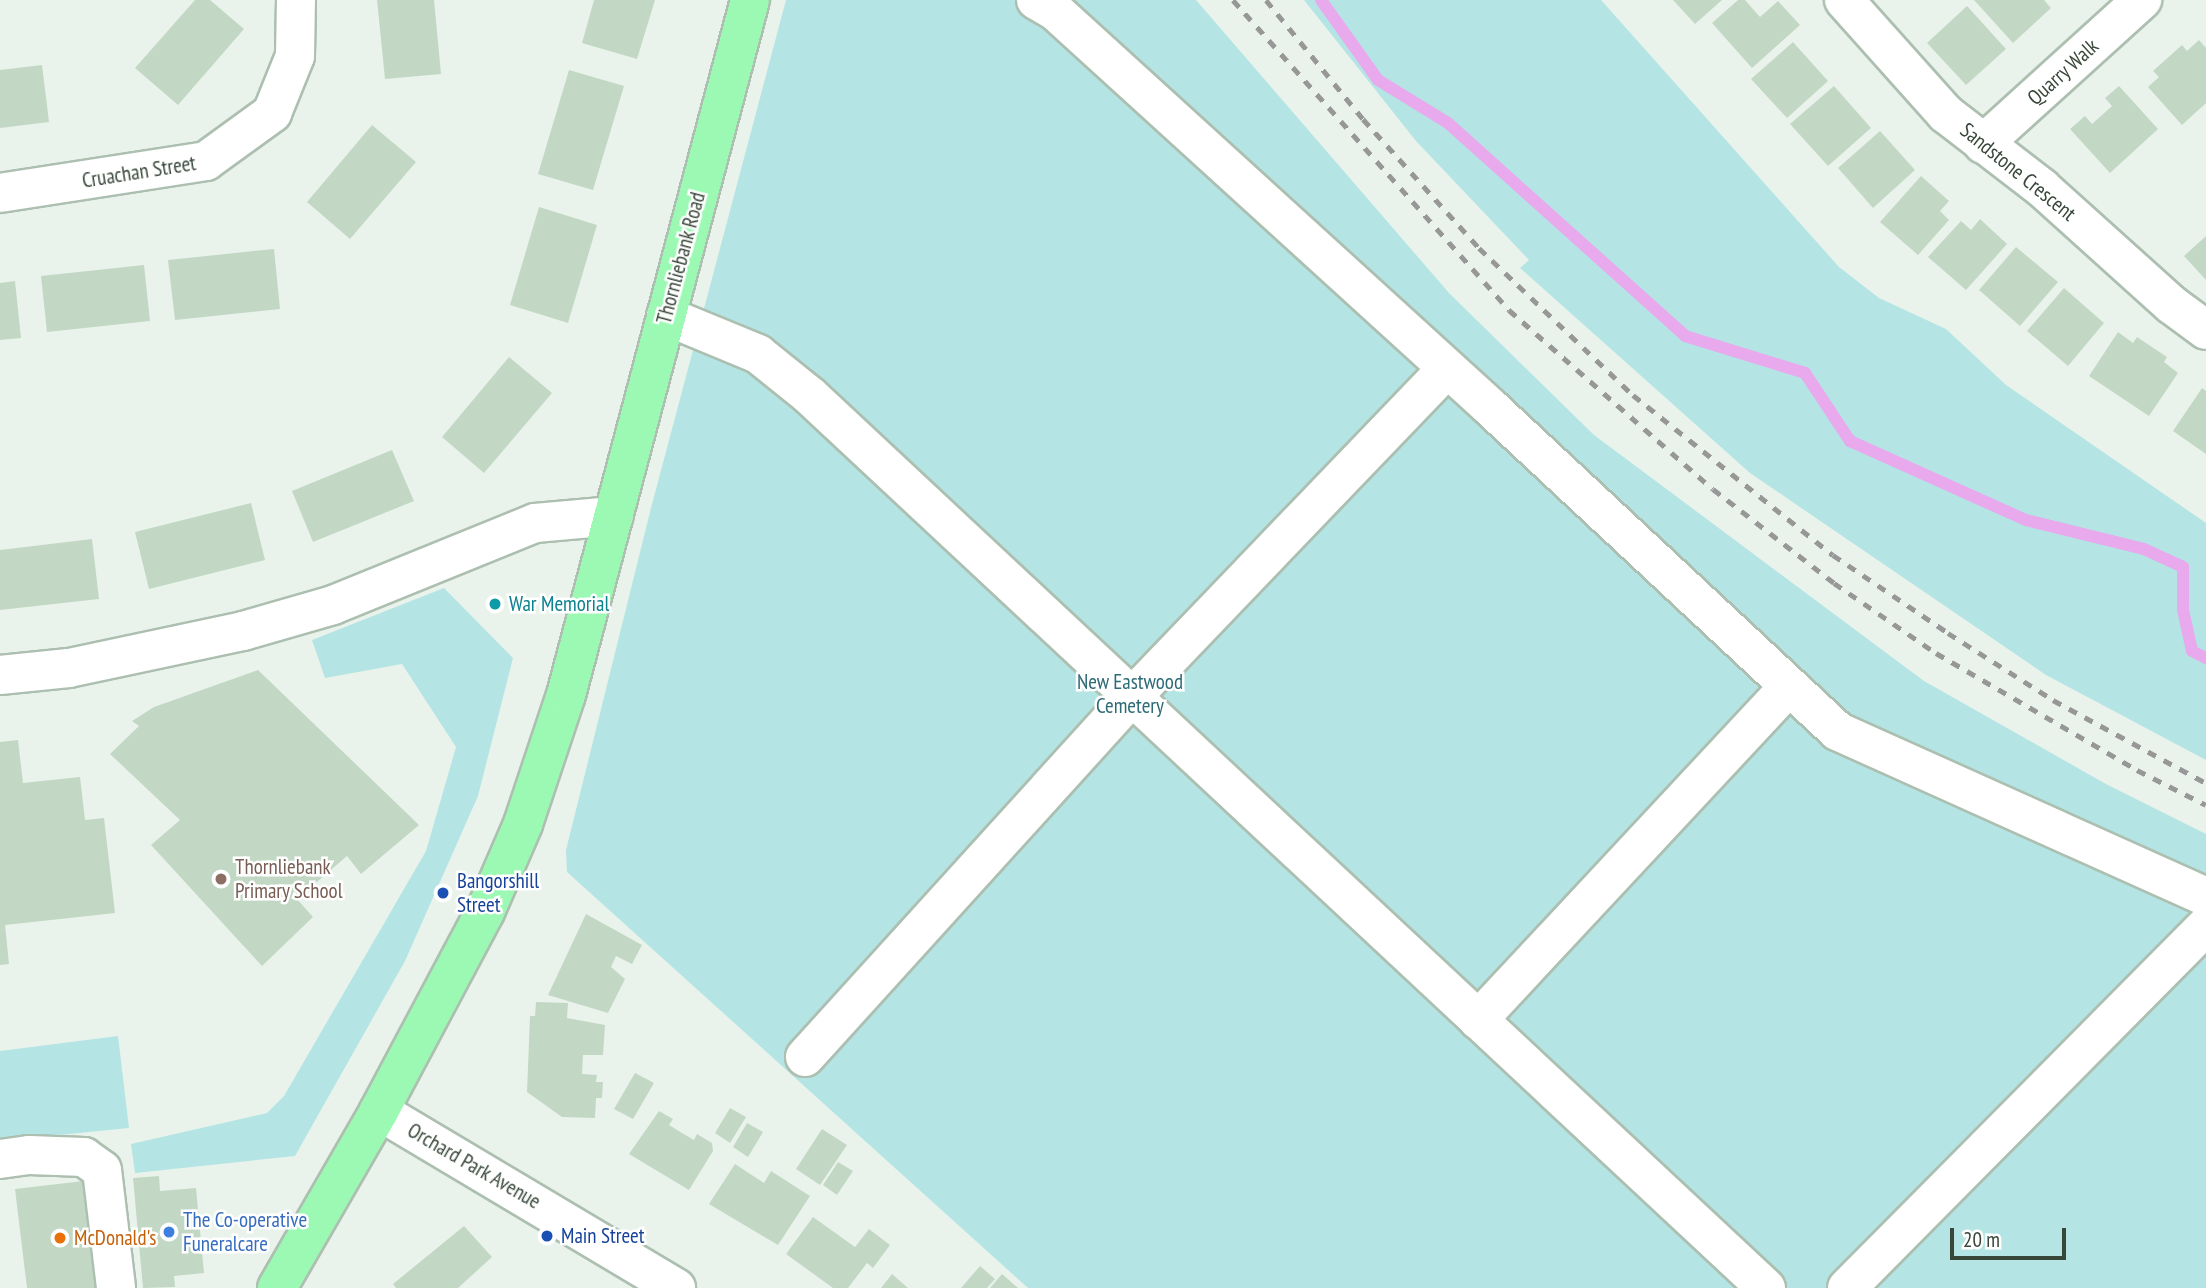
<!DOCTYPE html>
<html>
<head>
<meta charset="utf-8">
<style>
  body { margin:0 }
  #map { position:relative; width:2206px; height:1288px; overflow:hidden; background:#e9f3eb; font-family:"PT Sans Narrow",sans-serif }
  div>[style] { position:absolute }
  .green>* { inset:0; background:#b4e5e4 }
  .stream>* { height:12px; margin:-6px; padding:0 6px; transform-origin:6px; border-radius:6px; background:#e8a9ed }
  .building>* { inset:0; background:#c2d8c5 }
  .roads { filter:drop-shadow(2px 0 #acbfb0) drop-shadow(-2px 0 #acbfb0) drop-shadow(0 2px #acbfb0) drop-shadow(0 -2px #acbfb0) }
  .minor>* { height:38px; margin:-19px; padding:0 19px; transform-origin:19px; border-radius:19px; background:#fff }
  .major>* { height:38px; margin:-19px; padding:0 19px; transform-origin:19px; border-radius:19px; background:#9cf9b3 }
  .rail>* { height:5px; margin-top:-2.5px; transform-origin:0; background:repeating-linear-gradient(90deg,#979797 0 9px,transparent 0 18px) }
  .dots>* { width:19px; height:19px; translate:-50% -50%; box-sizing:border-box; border:4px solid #fff; border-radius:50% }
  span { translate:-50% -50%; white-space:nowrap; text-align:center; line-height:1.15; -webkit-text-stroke:5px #fff; paint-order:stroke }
  .street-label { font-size:21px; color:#38473a }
  .culture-label { font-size:21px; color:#0d838f }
  .left { translate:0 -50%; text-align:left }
  .park-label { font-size:21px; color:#2d6b76 }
  .education-label { font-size:21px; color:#785e54 }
  .transit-label { font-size:21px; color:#164399 }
  .shop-label { font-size:21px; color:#366cbe }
  .food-label { font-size:21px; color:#c56008 }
  .scale { position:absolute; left:1950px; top:1228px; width:116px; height:32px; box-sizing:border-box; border:4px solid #38473a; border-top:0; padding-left:9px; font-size:21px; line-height:24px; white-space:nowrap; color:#38473a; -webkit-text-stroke:5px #fff; paint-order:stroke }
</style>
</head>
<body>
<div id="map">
  <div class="green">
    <i style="clip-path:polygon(786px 0,1196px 0,1449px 293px,1594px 435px,1924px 681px,2106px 784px,2206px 834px,2206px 1288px,1028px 1288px,567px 872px,566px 850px,651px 508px)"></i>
    <i style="clip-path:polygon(1304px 0,1601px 0,1839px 267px,1879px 298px,1946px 329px,2006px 385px,2206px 523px,2206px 760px,2046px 675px,1750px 473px,1520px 268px,1529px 260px,1416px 141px)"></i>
    <i style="clip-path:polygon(444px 588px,513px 658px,478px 796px,405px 961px,295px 1156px,135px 1173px,131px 1144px,267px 1113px,284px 1096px,426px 851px,456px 747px,402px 664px,325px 678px,312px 640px)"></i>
    <i style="clip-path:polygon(118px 1036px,129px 1128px,0 1141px,0 1051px)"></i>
  </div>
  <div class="stream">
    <i style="left:1321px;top:0;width:98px;rotate:54.5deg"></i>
    <i style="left:1378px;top:80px;width:82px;rotate:31.6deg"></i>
    <i style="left:1448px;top:123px;width:319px;rotate:41.9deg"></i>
    <i style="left:1685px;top:336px;width:126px;rotate:17.1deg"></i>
    <i style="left:1805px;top:373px;width:82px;rotate:56.5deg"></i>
    <i style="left:1850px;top:441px;width:193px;rotate:24.2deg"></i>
    <i style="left:2026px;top:520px;width:122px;rotate:13.8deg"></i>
    <i style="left:2144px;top:549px;width:43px;rotate:24.8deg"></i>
    <i style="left:2183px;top:567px;width:43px;rotate:90deg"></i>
    <i style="left:2183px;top:610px;width:42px;rotate:77.6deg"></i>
    <i style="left:2192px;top:651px;width:16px;rotate:27deg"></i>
  </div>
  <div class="building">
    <i style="clip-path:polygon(195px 0,210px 0,244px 29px,178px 105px,135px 68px)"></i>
    <i style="clip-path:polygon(377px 0,434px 0,441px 74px,385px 79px)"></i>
    <i style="clip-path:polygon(594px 0,655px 0,637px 59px,582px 43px)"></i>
    <i style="clip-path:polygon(1673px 0,1722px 0,1695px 24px)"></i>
    <i style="clip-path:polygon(1738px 0,1745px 0,1760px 17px,1778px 1px,1800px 25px,1752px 68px,1712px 23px)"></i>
    <i style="clip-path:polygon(1974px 0,2044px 0,2051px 8px,2013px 43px)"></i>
    <i style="clip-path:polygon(1967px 6px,2006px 49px,1966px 85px,1927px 43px)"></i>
    <i style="clip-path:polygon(2199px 40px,2206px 48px,2206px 103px,2182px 125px,2148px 87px,2159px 77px,2153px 71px,2182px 45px,2187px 51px)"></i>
    <i style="clip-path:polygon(1793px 42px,1828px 81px,1787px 118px,1751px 79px)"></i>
    <i style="clip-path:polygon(42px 65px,49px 122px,0 128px,0 70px)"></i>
    <i style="clip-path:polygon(569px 70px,624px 86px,593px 190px,538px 174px)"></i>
    <i style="clip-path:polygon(1834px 86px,1871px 128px,1828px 166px,1790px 124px)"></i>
    <i style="clip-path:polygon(2119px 86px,2158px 129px,2110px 173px,2070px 129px,2085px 116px,2092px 124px,2112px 106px,2105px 98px)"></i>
    <i style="clip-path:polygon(372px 125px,416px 162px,350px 239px,307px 202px)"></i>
    <i style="clip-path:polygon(1880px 131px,1915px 170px,1873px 208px,1838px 168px)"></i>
    <i style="clip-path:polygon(1921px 176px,1949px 201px,1940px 211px,1949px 220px,1918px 255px,1880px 222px)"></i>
    <i style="clip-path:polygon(539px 207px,597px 225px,568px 323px,510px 305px)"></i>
    <i style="clip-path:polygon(1980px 219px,2007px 244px,1966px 290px,1928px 257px,1961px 221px,1971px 230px)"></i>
    <i style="clip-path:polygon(2206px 236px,2206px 280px,2184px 256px)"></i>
    <i style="clip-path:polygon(2016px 247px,2058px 282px,2020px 326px,1979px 290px)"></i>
    <i style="clip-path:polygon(274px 249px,280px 309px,175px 320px,168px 260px)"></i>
    <i style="clip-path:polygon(144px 265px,150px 321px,47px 332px,41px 276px)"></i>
    <i style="clip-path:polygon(15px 281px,21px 338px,0 340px,0 283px)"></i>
    <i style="clip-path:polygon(2064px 288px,2104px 323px,2068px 366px,2027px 331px)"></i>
    <i style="clip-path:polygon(2118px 332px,2133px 343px,2137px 337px,2167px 357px,2164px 362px,2178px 373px,2149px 416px,2089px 376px)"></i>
    <i style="clip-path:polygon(509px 357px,552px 393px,484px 473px,442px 437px)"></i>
    <i style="clip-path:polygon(2202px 388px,2206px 391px,2206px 454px,2173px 431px)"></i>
    <i style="clip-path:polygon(392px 450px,414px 501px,313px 542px,292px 491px)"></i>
    <i style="clip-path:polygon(251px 503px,265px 560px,149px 589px,135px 532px)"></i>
    <i style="clip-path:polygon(92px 539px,99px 599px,0 610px,0 550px)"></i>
    <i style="clip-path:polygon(258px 670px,419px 825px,361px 874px,347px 856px,297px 899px,313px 917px,262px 966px,151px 845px,180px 820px,110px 754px,139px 726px,132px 721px,154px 707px)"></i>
    <i style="clip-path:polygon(18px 740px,23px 783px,80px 777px,85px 820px,104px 818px,115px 913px,5px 925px,9px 964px,0 965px,0 742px)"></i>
    <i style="clip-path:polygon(586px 914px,642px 945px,632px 964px,616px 956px,611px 967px,625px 979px,608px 1013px,548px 995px)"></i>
    <i style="clip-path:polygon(536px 1002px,568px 1003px,567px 1018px,605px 1025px,603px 1055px,583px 1055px,582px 1074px,597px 1075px,596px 1082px,603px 1082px,602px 1098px,596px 1098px,595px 1118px,562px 1117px,527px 1092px,530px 1016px,535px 1016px)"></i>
    <i style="clip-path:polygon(635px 1073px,654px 1083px,633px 1119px,614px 1109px)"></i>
    <i style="clip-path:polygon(730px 1108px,746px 1117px,730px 1143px,715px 1133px)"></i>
    <i style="clip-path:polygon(659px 1111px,673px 1119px,669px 1125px,682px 1133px,694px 1140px,697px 1134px,712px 1143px,713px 1151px,689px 1190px,629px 1154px)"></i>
    <i style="clip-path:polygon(747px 1123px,763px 1132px,748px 1157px,733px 1147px)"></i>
    <i style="clip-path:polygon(822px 1129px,847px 1145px,820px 1185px,796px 1169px)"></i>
    <i style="clip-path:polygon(838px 1162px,853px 1171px,837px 1195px,823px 1185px)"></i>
    <i style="clip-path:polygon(735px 1164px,764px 1183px,771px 1171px,810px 1196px,778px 1245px,709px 1204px)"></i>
    <i style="clip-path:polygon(159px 1176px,160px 1191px,196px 1188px,204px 1273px,174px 1276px,175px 1287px,143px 1288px,133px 1178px)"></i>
    <i style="clip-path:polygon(92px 1180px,105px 1288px,27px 1288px,15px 1189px)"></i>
    <i style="clip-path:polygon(813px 1217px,855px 1247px,869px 1229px,890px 1245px,873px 1268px,867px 1263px,848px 1288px,833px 1288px,786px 1254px)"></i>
    <i style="clip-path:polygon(464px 1226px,492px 1257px,458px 1288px,396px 1288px,393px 1284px)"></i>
    <i style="clip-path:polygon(980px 1266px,995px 1279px,987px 1288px,961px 1288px)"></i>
    <i style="clip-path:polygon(892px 1274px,908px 1288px,881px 1288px)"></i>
    <i style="clip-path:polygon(1002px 1274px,1018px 1288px,990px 1288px)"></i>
  </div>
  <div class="roads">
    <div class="minor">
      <i style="left:1036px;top:0;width:22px;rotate:30deg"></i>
      <i style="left:1055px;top:11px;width:588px;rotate:42.31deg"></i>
      <i style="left:1490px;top:407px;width:475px;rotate:43deg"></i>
      <i style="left:1837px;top:731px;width:405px;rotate:24.2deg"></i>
      <i style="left:1844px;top:0;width:153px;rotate:48.2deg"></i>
      <i style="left:1946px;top:114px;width:121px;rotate:37.6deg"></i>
      <i style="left:2042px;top:188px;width:175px;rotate:42deg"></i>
      <i style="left:2172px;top:305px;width:42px;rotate:36.3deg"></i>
      <i style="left:1983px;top:144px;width:215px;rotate:-42.2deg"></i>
      <i style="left:0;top:193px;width:208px;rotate:-8.8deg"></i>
      <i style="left:206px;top:161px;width:82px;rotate:-36deg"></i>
      <i style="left:272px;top:113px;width:61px;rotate:-68deg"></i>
      <i style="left:295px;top:56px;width:56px;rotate:-89deg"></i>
      <i style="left:666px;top:316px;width:100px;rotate:22.4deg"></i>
      <i style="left:758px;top:354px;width:65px;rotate:38.8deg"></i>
      <i style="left:809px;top:395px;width:1309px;rotate:43.02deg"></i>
      <i style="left:0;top:675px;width:69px;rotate:-5.8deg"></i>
      <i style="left:69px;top:668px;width:178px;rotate:-12deg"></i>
      <i style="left:243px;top:631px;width:94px;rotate:-16.1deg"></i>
      <i style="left:333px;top:605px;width:218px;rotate:-22.1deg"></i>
      <i style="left:535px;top:523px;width:79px;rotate:-5.1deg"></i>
      <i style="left:1478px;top:1020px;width:456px;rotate:-47deg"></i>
      <i style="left:805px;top:1057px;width:486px;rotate:-47.8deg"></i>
      <i style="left:1132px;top:697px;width:455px;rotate:-46.2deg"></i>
      <i style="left:379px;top:1111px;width:346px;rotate:30.8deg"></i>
      <i style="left:0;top:1159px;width:29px;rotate:-8deg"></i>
      <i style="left:29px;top:1155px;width:55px;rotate:2.1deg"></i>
      <i style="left:84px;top:1157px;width:22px;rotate:36deg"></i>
      <i style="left:102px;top:1170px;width:119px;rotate:83.2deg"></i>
      <i style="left:1847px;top:1288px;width:510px;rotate:-45.24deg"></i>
    </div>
    <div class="major">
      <i style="left:277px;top:1288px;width:204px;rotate:-60deg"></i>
      <i style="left:379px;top:1111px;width:225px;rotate:-62deg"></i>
      <i style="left:485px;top:912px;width:96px;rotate:-66.6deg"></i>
      <i style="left:523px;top:824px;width:136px;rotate:-71.6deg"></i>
      <i style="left:566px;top:695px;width:719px;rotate:-75.17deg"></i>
    </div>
  </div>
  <div class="rail">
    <i style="left:1233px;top:0;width:415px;rotate:48.3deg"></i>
    <i style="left:1509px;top:310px;width:271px;rotate:41.3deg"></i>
    <i style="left:1713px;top:489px;width:153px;rotate:37.8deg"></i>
    <i style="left:1834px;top:583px;width:124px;rotate:34.5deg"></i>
    <i style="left:1936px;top:653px;width:233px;rotate:30.2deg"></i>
    <i style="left:2137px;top:770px;width:77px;rotate:26.9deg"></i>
    <i style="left:1266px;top:0;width:154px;rotate:50.8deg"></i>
    <i style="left:1363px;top:119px;width:173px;rotate:48deg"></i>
    <i style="left:1479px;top:248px;width:213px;rotate:43.7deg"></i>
    <i style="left:1633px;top:395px;width:256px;rotate:38.7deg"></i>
    <i style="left:1833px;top:555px;width:139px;rotate:34.1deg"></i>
    <i style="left:1948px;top:633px;width:125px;rotate:32.5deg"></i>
    <i style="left:2053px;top:700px;width:174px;rotate:28.5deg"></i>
  </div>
  <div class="dots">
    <i style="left:495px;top:604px;background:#0f9aa8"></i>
    <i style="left:221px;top:879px;background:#8d6e63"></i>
    <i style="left:443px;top:893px;background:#1a4fb4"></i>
    <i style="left:169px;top:1232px;background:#3f7fe0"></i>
    <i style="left:547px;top:1236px;background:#1a4fb4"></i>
    <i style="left:60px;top:1238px;background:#e8710a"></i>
  </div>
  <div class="street-label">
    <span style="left:2063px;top:72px;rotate:-42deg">Quarry Walk</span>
    <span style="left:139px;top:172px;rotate:-9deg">Cruachan Street</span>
    <span style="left:2018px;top:172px;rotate:39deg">Sandstone Crescent</span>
    <span style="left:681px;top:258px;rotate:-75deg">Thornliebank Road</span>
    <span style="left:474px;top:1166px;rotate:30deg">Orchard Park Avenue</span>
  </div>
  <div class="culture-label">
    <span class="left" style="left:509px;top:604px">War Memorial</span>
  </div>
  <div class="park-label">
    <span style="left:1130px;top:694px">New Eastwood<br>Cemetery</span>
  </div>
  <div class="education-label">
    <span class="left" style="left:235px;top:879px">Thornliebank<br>Primary School</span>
  </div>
  <div class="transit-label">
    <span class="left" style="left:457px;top:893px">Bangorshill<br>Street</span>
    <span class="left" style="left:561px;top:1236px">Main Street</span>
  </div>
  <div class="shop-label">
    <span class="left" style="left:183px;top:1232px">The Co-operative<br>Funeralcare</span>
  </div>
  <div class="food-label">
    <span class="left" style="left:74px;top:1238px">McDonald's</span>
  </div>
  <div class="scale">20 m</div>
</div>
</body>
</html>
